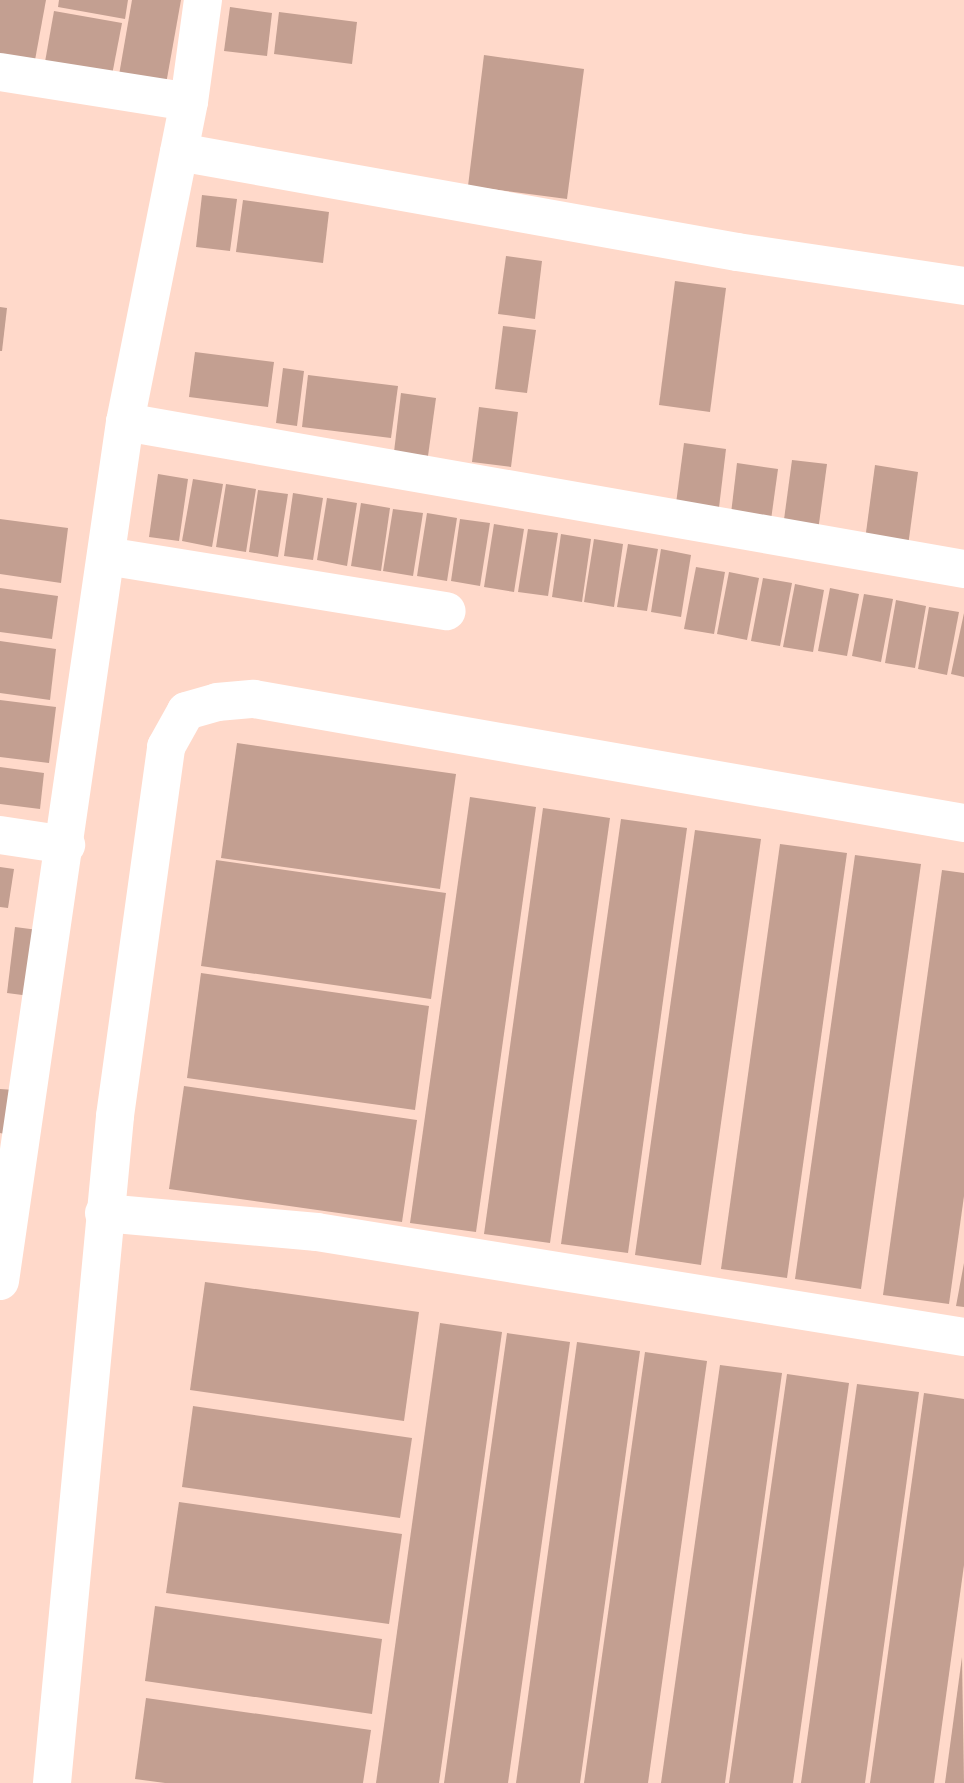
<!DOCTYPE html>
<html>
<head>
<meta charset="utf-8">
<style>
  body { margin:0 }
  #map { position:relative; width:964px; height:1783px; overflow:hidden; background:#ffd9ca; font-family:Arial,sans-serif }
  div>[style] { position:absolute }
  .building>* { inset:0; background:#c39f91 }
  .minor>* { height:38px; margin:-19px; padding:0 19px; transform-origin:19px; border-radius:19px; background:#fff }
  span { translate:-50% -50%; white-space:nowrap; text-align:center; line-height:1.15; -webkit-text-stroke:6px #fbece6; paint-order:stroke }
</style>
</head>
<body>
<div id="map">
  <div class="building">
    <i style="clip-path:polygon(0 0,46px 0,35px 60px,0 54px)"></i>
    <i style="clip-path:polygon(59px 0,128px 0,125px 19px,58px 7px)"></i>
    <i style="clip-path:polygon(132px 0,181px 0,166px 84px,119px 75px)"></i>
    <i style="clip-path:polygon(230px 7px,272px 13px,267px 56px,224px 51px)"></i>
    <i style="clip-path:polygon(54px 11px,122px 23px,112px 75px,45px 62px)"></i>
    <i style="clip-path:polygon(279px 12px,357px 22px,352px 64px,274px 54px)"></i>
    <i style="clip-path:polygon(484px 55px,584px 69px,567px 199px,468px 186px)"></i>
    <i style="clip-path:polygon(202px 195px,237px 199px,230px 251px,196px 247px)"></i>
    <i style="clip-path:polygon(243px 200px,329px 212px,323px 263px,236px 252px)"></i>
    <i style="clip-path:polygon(506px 256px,542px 261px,535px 319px,498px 314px)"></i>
    <i style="clip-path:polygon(675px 281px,726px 288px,710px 412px,659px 405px)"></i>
    <i style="clip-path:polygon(0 307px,7px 308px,2px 351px,0 351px)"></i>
    <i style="clip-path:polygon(503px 326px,536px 330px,527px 393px,495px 389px)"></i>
    <i style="clip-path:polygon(195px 352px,274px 362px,268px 407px,189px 397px)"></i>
    <i style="clip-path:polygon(283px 368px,304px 371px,297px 426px,276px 423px)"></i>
    <i style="clip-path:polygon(308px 375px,398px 386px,391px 438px,302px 427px)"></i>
    <i style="clip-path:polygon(401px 393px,436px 398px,428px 456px,394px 452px)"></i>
    <i style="clip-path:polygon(479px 407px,518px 412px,511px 467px,472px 462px)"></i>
    <i style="clip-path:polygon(684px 443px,726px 449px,718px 516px,675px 511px)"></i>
    <i style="clip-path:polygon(792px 460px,827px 464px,818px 531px,783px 527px)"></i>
    <i style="clip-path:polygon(737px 463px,778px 469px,770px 527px,730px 522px)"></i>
    <i style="clip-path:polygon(875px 465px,918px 472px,908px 546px,865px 540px)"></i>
    <i style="clip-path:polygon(158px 474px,188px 479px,179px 541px,149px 537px)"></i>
    <i style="clip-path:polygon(193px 479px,223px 484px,212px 547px,182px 541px)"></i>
    <i style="clip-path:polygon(226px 484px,256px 489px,246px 552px,216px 547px)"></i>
    <i style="clip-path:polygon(258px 490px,288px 494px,278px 557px,249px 552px)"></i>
    <i style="clip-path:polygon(293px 493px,323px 498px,313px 560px,284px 556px)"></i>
    <i style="clip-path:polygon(327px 498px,357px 503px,347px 566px,317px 560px)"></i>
    <i style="clip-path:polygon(361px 503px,390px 508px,381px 571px,351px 566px)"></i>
    <i style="clip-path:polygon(393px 509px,423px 513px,413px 576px,383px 571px)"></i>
    <i style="clip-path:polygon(427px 513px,457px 518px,447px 581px,417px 576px)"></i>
    <i style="clip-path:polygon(0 519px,68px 528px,61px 583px,0 574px)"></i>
    <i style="clip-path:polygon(460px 519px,490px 523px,480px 586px,451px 581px)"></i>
    <i style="clip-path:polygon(494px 524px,524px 529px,514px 592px,484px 587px)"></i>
    <i style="clip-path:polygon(528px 529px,558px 533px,548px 596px,518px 592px)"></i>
    <i style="clip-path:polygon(561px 534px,591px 539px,582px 602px,552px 597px)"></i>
    <i style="clip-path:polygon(594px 539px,623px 544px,614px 607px,584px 602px)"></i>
    <i style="clip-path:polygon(628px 544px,658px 549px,647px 611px,617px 607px)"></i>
    <i style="clip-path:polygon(661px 549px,691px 555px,681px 617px,651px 612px)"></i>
    <i style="clip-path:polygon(696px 567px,725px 572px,714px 634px,684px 629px)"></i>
    <i style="clip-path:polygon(729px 572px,759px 578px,747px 640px,717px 634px)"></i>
    <i style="clip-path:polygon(763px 578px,792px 583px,780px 646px,751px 641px)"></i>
    <i style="clip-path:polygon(795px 584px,824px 590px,813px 652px,783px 647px)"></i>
    <i style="clip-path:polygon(0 588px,58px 596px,52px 639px,0 632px)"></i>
    <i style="clip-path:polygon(830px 588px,859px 594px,847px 656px,818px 651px)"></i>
    <i style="clip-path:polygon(864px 594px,893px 599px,881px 662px,852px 656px)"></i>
    <i style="clip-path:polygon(896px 600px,926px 606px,915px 668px,885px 663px)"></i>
    <i style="clip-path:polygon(929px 607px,959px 612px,947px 675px,918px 669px)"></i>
    <i style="clip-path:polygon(964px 613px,964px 677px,951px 674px)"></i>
    <i style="clip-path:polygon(0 641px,56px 649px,50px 700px,0 693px)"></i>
    <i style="clip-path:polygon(0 700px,56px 707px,49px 763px,0 757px)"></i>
    <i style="clip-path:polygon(237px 743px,456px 774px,440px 889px,221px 858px)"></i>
    <i style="clip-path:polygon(0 767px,44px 773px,40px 809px,0 804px)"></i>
    <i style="clip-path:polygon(470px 797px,536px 807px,476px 1232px,410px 1223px)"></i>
    <i style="clip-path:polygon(543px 808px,610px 818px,550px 1243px,484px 1234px)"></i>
    <i style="clip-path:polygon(621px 819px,687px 828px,628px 1253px,561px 1244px)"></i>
    <i style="clip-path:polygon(695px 830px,761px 839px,701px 1265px,635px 1255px)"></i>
    <i style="clip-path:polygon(780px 844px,847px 853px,787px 1278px,721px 1269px)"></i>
    <i style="clip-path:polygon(855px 855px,921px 864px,861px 1289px,795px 1279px)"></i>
    <i style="clip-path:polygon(216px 860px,446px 893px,431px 999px,201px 966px)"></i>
    <i style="clip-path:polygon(0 867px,14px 869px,8px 908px,0 907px)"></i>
    <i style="clip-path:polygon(942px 870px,964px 873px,964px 1196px,949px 1304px,883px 1295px)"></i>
    <i style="clip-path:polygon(15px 927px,38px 930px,30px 996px,7px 993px)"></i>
    <i style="clip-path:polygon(201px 973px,429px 1006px,415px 1110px,187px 1078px)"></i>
    <i style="clip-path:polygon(184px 1086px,417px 1120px,402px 1222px,169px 1189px)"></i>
    <i style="clip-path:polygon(0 1089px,15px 1090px,9px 1135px,0 1133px)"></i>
    <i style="clip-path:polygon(964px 1263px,964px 1307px,956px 1306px)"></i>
    <i style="clip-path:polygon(205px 1282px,419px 1312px,404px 1421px,190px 1390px)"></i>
    <i style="clip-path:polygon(440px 1323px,502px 1332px,439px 1783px,376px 1783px)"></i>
    <i style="clip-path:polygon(507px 1333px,570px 1342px,508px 1783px,444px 1783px)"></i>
    <i style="clip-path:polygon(577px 1342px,640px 1351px,580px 1783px,516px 1783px)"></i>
    <i style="clip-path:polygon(645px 1352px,707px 1361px,648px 1783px,584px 1783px)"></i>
    <i style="clip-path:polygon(720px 1365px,782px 1373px,725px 1783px,661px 1783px)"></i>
    <i style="clip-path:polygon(787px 1374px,849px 1383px,793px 1783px,729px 1783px)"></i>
    <i style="clip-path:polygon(857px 1384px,919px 1392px,865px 1783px,801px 1783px)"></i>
    <i style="clip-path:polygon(924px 1393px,964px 1399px,964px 1565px,934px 1783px,870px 1783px)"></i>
    <i style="clip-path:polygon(193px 1406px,412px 1438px,400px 1518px,182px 1487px)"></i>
    <i style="clip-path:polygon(179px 1502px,402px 1534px,389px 1624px,166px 1593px)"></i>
    <i style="clip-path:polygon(155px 1606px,382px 1639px,372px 1714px,145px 1681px)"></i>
    <i style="clip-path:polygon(962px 1657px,964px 1783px,945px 1783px)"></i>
    <i style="clip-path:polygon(146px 1698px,371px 1730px,363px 1783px,165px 1783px,135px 1779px)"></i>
  </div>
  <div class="minor">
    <i style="left:0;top:72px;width:191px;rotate:9deg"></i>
    <i style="left:179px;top:152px;width:567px;rotate:10.16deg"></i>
    <i style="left:737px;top:252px;width:230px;rotate:8.5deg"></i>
    <i style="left:125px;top:422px;width:852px;rotate:9.94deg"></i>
    <i style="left:106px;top:556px;width:345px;rotate:9.2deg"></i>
    <i style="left:0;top:835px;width:67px;rotate:8.6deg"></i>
    <i style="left:104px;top:1213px;width:214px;rotate:5.1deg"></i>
    <i style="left:317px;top:1232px;width:655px;rotate:9.22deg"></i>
    <i style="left:0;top:1281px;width:868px;rotate:-81.72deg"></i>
    <i style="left:125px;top:422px;width:326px;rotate:-78.7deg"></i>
    <i style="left:189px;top:102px;width:103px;rotate:-82.2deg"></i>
    <i style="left:52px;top:1783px;width:670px;rotate:-84.6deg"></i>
    <i style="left:115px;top:1116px;width:373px;rotate:-82.1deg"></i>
    <i style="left:166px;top:747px;width:41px;rotate:-60.9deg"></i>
    <i style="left:186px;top:711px;width:32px;rotate:-16deg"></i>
    <i style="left:217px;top:702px;width:37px;rotate:-5deg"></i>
    <i style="left:254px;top:699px;width:721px;rotate:9.91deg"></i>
  </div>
</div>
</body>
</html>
